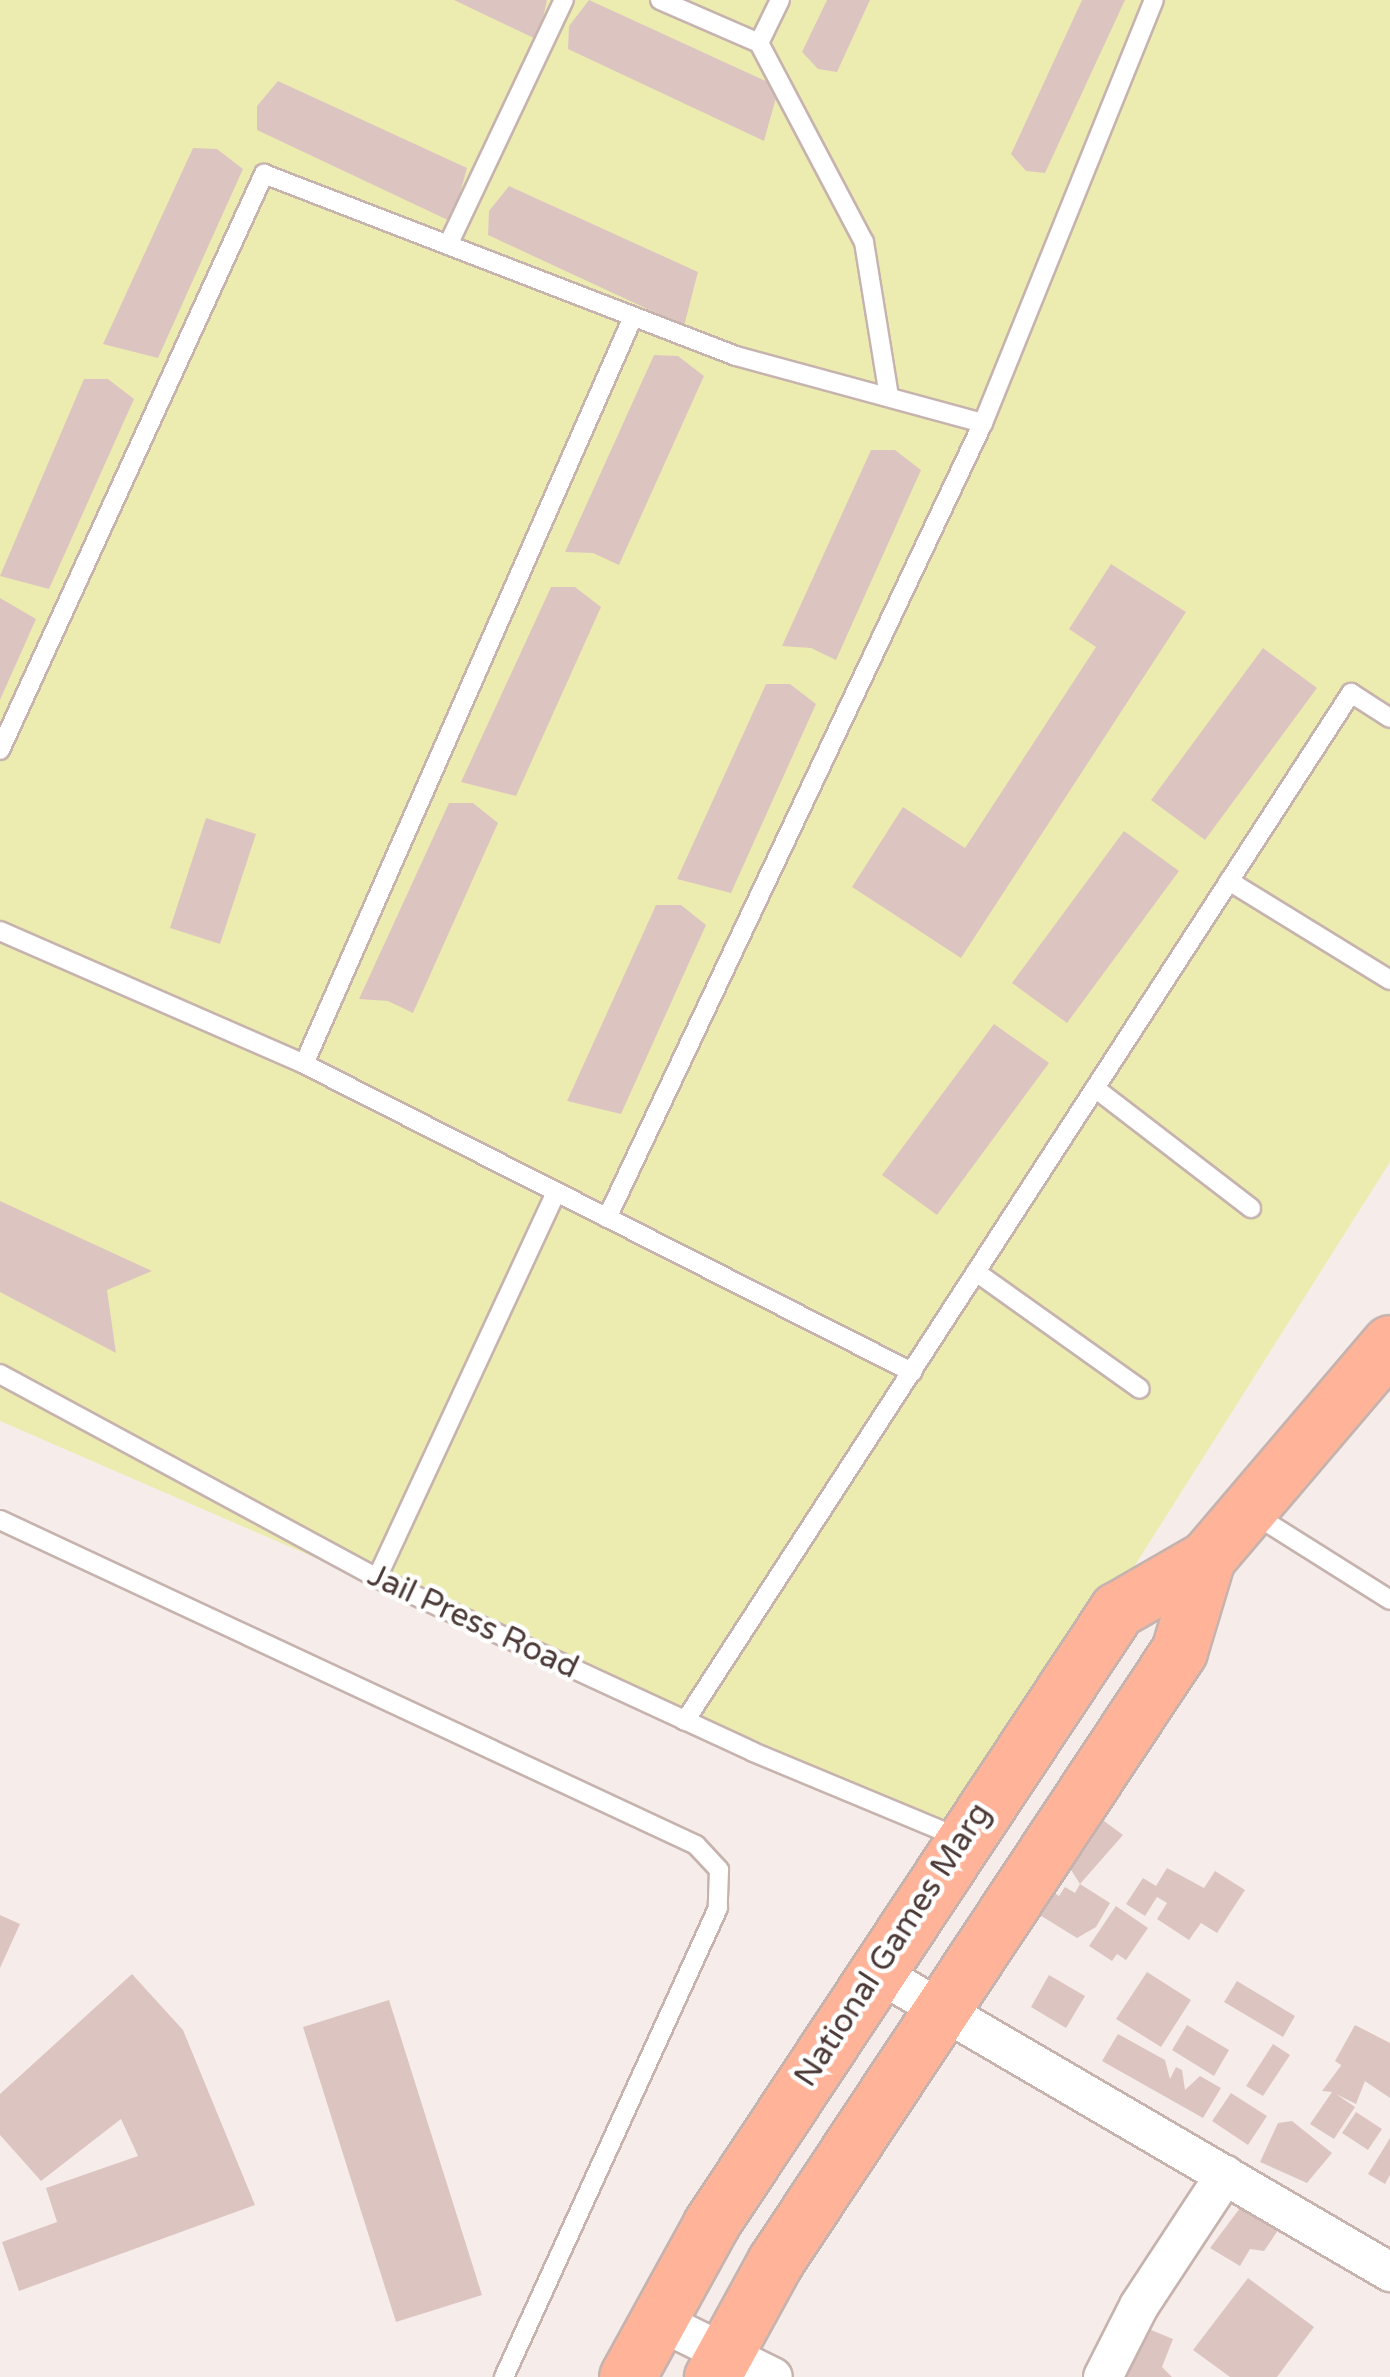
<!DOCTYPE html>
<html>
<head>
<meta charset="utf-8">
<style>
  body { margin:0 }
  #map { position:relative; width:1390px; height:2377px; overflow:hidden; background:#f6edea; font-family:"Varela Round",sans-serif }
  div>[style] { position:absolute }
  .green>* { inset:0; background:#edecb0 }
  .building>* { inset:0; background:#dcc5c1 }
  .roads { filter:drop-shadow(2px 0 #c6b3ae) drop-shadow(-2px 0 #c6b3ae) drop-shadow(0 2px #c6b3ae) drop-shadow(0 -2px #c6b3ae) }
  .lane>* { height:18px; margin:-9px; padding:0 9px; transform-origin:9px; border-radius:9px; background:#fff }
  .street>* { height:38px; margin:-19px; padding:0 19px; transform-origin:19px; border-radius:19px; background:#fff }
  .primary>* { height:55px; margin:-27.5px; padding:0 27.5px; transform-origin:27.5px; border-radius:27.5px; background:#ffb49a }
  span { translate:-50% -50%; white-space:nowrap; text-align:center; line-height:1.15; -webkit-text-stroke:9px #fff; paint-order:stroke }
  .street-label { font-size:32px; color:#4b3a37 }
</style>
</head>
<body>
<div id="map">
  <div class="green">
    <i style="clip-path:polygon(0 0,1390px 0,1390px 1162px,962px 1839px,0 1421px)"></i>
  </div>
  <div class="building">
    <i style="clip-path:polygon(454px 0,547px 0,538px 40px)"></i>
    <i style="clip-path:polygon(589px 0,779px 87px,764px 141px,568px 49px,569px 26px)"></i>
    <i style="clip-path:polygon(827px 0,870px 0,837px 72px,818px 69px,802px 52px)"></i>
    <i style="clip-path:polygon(1082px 0,1125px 0,1045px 173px,1026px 171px,1011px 154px)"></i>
    <i style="clip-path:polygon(278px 81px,467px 168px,452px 222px,257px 130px,257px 106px)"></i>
    <i style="clip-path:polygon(193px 148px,217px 149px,243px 169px,158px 358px,103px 344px)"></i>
    <i style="clip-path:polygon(509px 186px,698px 272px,684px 326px,488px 235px,489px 211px)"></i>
    <i style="clip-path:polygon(654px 355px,678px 356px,704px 376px,619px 565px,593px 553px,565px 552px)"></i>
    <i style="clip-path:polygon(84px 379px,108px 379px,134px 399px,49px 589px,0 576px)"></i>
    <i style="clip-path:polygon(871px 450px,895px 450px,921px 470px,836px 660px,811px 648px,782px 646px)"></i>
    <i style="clip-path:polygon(1111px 564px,1186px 612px,961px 958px,852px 887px,903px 807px,965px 848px,1096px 647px,1069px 629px)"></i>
    <i style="clip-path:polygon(551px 587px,575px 587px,601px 607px,516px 796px,461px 782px)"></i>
    <i style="clip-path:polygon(0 598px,36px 619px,0 700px)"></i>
    <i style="clip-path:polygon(1263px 648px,1317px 688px,1205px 840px,1151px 800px)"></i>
    <i style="clip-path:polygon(766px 684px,790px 684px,816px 704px,731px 893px,677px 879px)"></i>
    <i style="clip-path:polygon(449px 803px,473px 803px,498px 823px,413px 1013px,388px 1001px,359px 999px)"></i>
    <i style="clip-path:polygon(206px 818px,256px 834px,220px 944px,170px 928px)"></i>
    <i style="clip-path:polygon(1124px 831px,1179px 871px,1067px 1023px,1012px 983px)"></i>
    <i style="clip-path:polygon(656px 905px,681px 905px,706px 925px,621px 1114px,567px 1101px)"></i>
    <i style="clip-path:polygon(994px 1024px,1049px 1063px,937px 1215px,882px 1175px)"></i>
    <i style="clip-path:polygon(0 1201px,152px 1271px,107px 1290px,116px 1353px,0 1292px)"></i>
    <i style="clip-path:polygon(1096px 1815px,1123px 1835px,1080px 1884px,1071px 1870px,1062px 1877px)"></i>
    <i style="clip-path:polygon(1167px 1868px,1204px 1888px,1215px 1871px,1245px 1890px,1217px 1933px,1201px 1923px,1189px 1940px,1157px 1919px,1167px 1903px,1157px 1897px,1145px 1916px,1126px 1904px,1143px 1878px,1156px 1886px)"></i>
    <i style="clip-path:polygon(1031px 1878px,1059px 1896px,1065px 1887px,1075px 1893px,1080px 1884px,1110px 1903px,1096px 1927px,1077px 1938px,1017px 1901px)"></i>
    <i style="clip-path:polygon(1116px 1906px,1148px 1928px,1126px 1960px,1117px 1954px,1112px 1961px,1089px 1946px)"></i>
    <i style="clip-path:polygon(0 1915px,20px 1924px,0 1968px)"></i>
    <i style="clip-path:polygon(1147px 1972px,1191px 2000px,1161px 2047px,1116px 2019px)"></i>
    <i style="clip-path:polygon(132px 1974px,183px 2030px,255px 2205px,19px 2291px,2px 2242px,57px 2222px,46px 2188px,138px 2156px,121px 2119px,41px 2181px,0 2135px,0 2094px)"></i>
    <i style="clip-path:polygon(1049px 1975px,1085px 1996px,1066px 2028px,1031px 2007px)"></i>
    <i style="clip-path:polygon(1237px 1981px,1295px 2016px,1283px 2037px,1224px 2002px)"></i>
    <i style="clip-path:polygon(389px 2000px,482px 2295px,396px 2322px,303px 2027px)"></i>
    <i style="clip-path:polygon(1187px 2025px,1229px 2050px,1214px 2076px,1172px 2050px)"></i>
    <i style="clip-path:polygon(1355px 2025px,1390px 2043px,1390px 2098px,1335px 2061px)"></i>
    <i style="clip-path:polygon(1118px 2034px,1165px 2060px,1170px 2079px,1176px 2067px,1182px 2070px,1185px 2090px,1200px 2076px,1221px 2088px,1203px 2118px,1102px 2061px)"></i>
    <i style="clip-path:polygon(1273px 2044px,1290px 2055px,1263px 2096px,1246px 2086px)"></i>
    <i style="clip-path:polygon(1343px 2063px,1365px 2081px,1356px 2104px,1336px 2094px,1355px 2107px,1334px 2139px,1310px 2124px,1332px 2092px,1322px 2091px)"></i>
    <i style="clip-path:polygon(1231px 2093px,1267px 2116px,1248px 2145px,1212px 2121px)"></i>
    <i style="clip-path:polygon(1356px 2112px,1382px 2129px,1368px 2150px,1342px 2133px)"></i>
    <i style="clip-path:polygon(1292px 2121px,1332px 2153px,1307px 2183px,1260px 2162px,1278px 2123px)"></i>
    <i style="clip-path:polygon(1390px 2138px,1390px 2175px,1385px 2184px,1368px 2174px)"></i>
    <i style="clip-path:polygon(1249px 2196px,1285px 2220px,1264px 2251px,1250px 2249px,1240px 2266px,1210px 2248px)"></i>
    <i style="clip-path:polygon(1248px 2278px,1314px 2327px,1277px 2377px,1230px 2377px,1193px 2350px)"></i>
    <i style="clip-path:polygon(1144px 2327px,1173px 2339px,1162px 2367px,1172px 2377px,1115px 2377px)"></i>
  </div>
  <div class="roads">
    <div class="lane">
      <i style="left:660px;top:0;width:108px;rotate:23.5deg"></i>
      <i style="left:759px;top:43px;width:48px;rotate:-64deg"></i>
      <i style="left:759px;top:43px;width:225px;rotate:62.2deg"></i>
      <i style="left:864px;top:242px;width:157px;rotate:80.8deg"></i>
      <i style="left:448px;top:245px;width:271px;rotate:-64.7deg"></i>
      <i style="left:0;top:750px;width:634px;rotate:-65.38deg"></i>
      <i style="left:264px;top:174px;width:506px;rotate:21.09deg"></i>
      <i style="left:736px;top:356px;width:256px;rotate:15.2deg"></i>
      <i style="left:983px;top:423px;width:456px;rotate:-68deg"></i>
      <i style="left:1229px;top:881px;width:189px;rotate:31.6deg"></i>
      <i style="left:0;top:931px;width:332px;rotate:23.6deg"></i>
      <i style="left:304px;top:1064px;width:682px;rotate:26.87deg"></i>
      <i style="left:304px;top:1064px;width:816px;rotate:-66.23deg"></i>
      <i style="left:1095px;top:1088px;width:197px;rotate:37.6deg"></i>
      <i style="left:607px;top:1218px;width:879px;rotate:-64.69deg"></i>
      <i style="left:976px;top:1272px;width:201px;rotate:35.5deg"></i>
      <i style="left:0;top:1374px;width:429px;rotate:28.4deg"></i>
      <i style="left:377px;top:1578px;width:414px;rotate:24.8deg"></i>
      <i style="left:753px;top:1752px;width:226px;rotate:22.6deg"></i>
      <i style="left:1252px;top:1513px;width:163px;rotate:32.2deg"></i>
      <i style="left:0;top:1520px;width:768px;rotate:25.03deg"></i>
      <i style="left:696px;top:1845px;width:34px;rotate:47deg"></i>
      <i style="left:719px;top:1870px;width:38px;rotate:92deg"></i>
      <i style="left:718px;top:1908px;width:516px;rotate:114.53deg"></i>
      <i style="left:377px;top:1578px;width:425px;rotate:-65.1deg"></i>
      <i style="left:685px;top:1721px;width:1225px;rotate:-57.06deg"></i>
      <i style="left:1351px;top:693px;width:46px;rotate:32.7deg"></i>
    </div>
    <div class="street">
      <i style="left:875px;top:1971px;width:597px;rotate:30.3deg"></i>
      <i style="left:657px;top:2320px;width:129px;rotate:26.2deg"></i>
      <i style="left:1103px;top:2377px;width:80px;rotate:-63.1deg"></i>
      <i style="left:1139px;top:2306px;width:157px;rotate:-56.7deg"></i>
    </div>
    <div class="primary">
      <i style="left:627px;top:2377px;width:175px;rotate:-61.2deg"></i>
      <i style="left:711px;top:2224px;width:736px;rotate:-56.53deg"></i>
      <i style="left:1117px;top:1610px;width:104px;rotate:-30deg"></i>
      <i style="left:1207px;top:1558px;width:282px;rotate:-49.6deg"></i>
      <i style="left:712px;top:2377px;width:131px;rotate:-61.3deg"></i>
      <i style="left:775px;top:2262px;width:732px;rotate:-56.53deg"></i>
      <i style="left:1179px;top:1651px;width:97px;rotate:-73.2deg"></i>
    </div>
  </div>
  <div class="street-label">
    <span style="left:473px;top:1622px;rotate:25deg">Jail Press Road</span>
    <span style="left:893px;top:1945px;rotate:-57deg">National Games Marg</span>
  </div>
</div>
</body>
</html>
